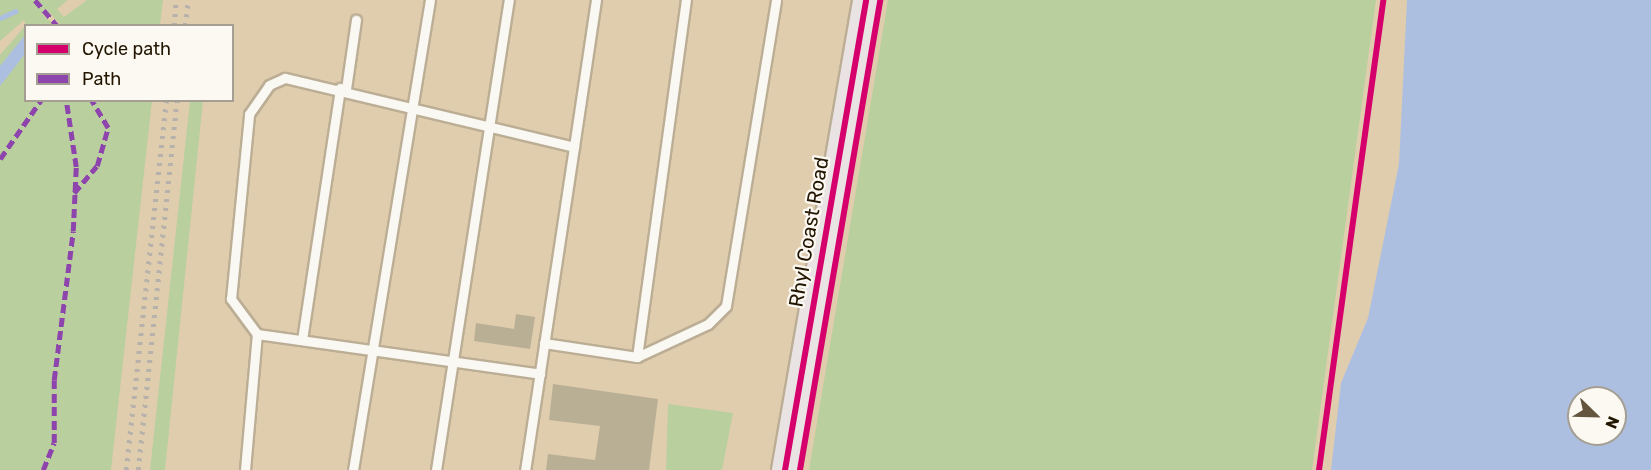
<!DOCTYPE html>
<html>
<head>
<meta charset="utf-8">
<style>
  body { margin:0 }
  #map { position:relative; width:1651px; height:470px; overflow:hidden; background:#e0cdae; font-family:Rubik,sans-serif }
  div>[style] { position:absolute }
  .green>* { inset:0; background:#bacf9e }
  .water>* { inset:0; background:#acbfe0 }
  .stream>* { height:5px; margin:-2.5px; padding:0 2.5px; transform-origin:2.5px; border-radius:2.5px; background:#acbfe0 }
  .building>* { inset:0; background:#b9af95 }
  .roads { filter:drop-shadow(2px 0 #bcae95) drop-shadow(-2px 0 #bcae95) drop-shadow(0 2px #bcae95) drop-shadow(0 -2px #bcae95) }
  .service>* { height:9px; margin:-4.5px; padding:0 4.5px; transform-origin:4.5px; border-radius:4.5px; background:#faf8f3 }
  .primary>* { height:27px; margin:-13.5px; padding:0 13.5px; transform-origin:13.5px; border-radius:13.5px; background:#eae3e4 }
  .rail>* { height:4.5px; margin-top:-2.25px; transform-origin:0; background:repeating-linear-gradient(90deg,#b6b2ab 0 3px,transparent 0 9px) }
  .quiet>* { height:4.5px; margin-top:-2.25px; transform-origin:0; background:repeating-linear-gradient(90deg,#8e44ad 0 9px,transparent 0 13.5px) }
  .cycleway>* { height:6px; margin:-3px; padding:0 3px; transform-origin:3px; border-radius:3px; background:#d6006c }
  span { translate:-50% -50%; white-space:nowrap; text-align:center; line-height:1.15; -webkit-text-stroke:4.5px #fcf9f3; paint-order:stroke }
  .street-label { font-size:20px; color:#221601 }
  .legend { position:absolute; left:24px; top:24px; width:210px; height:78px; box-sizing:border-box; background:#fcf9f3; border:2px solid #a59e92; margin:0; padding:8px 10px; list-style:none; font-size:18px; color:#221601 }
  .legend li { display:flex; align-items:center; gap:12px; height:30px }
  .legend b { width:30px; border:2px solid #a59e92 }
  .north { position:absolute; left:1567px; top:386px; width:60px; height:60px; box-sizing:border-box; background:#fcf9f3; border:2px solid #a59e92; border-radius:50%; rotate:113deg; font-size:16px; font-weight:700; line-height:24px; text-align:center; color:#221601 }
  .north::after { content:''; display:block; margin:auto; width:21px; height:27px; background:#64563e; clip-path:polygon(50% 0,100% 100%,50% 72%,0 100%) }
</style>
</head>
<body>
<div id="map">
  <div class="green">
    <i style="clip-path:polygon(0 0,68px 0,57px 9px,64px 17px,87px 0,163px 0,160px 25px,61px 25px,46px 9px,42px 14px,54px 25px,26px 26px,24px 20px,0 41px)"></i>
    <i style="clip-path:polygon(888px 0,1376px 0,1312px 470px,809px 470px)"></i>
    <i style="clip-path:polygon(25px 26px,26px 100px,152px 101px,111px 470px,0 470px,0 55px)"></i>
    <i style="clip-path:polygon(190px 101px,203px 101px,165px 470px,150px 470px)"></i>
    <i style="clip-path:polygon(668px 404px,733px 413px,722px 470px,666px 470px)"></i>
  </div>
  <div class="water">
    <i style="clip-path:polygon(evenodd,1407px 0,1651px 0,1651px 470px,1331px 470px,1341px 383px,1368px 318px,1399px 164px,1407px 0,1579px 398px,1615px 398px,1615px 434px,1579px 434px,1579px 398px)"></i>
    <i style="clip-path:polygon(25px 35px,25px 54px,0 86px,0 66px)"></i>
  </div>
  <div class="stream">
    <i style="left:0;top:18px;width:17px;rotate:-24deg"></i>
  </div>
  <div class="building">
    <i style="clip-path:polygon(516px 314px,535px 317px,530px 349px,474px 341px,476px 323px,514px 329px)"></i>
    <i style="clip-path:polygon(553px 384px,658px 399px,649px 470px,546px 470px,548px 454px,595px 460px,600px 426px,549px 420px)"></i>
  </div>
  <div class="roads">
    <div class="service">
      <i style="left:346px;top:89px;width:70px;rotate:-81.8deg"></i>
      <i style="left:574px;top:147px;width:149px;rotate:-81.5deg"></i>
      <i style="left:257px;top:334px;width:286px;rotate:8deg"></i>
      <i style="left:302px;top:340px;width:255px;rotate:-81.4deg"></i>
      <i style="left:544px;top:343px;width:94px;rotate:8.6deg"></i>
      <i style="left:637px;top:357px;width:78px;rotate:-24.9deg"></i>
      <i style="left:708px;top:324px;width:25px;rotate:-45deg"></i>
      <i style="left:726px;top:306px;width:310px;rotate:-80.7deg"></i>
      <i style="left:637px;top:357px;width:360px;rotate:-82.2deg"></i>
      <i style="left:245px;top:470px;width:137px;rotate:-85deg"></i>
      <i style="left:257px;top:334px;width:44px;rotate:-126.6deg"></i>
      <i style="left:231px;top:299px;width:186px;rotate:-84.4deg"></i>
      <i style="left:249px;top:114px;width:35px;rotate:-55deg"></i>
      <i style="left:269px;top:85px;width:17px;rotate:-24deg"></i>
      <i style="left:285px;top:78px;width:297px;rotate:13.4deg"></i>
      <i style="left:574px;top:147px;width:327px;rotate:98.6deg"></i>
      <i style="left:353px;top:470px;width:476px;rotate:-80.7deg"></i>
      <i style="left:436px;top:470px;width:476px;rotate:-81.2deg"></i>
    </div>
    <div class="primary">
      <i style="left:785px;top:470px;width:477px;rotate:-80.2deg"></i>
    </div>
  </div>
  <div class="rail">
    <i style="left:174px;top:26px;width:26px;rotate:-86deg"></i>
    <i style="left:185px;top:26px;width:26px;rotate:-83deg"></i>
    <i style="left:126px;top:470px;width:372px;rotate:-83.8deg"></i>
    <i style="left:138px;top:470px;width:372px;rotate:-84deg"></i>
  </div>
  <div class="quiet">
    <i style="left:35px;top:0;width:35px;rotate:49deg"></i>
    <i style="left:0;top:159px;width:72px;rotate:-55.2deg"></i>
    <i style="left:74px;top:193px;width:35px;rotate:-50deg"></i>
    <i style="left:97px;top:166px;width:40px;rotate:-74deg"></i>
    <i style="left:108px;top:128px;width:33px;rotate:-121deg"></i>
    <i style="left:43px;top:470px;width:29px;rotate:-68deg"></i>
    <i style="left:54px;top:443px;width:63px;rotate:-90deg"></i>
    <i style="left:54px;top:380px;width:150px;rotate:-82.7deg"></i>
    <i style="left:73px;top:231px;width:64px;rotate:-87.3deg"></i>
    <i style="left:76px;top:167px;width:68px;rotate:-98.5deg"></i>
  </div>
  <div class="cycleway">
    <i style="left:785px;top:470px;width:477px;rotate:-80.2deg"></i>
    <i style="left:800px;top:470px;width:477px;rotate:-80.3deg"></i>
    <i style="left:1319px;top:470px;width:474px;rotate:-82.2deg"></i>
  </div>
  <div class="street-label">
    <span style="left:809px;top:232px;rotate:-80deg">Rhyl Coast Road</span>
  </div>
  <ul class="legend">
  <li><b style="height:8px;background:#d6006c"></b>Cycle path</li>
  <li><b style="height:8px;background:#8e44ad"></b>Path</li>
  </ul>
  <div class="north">N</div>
</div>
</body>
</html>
